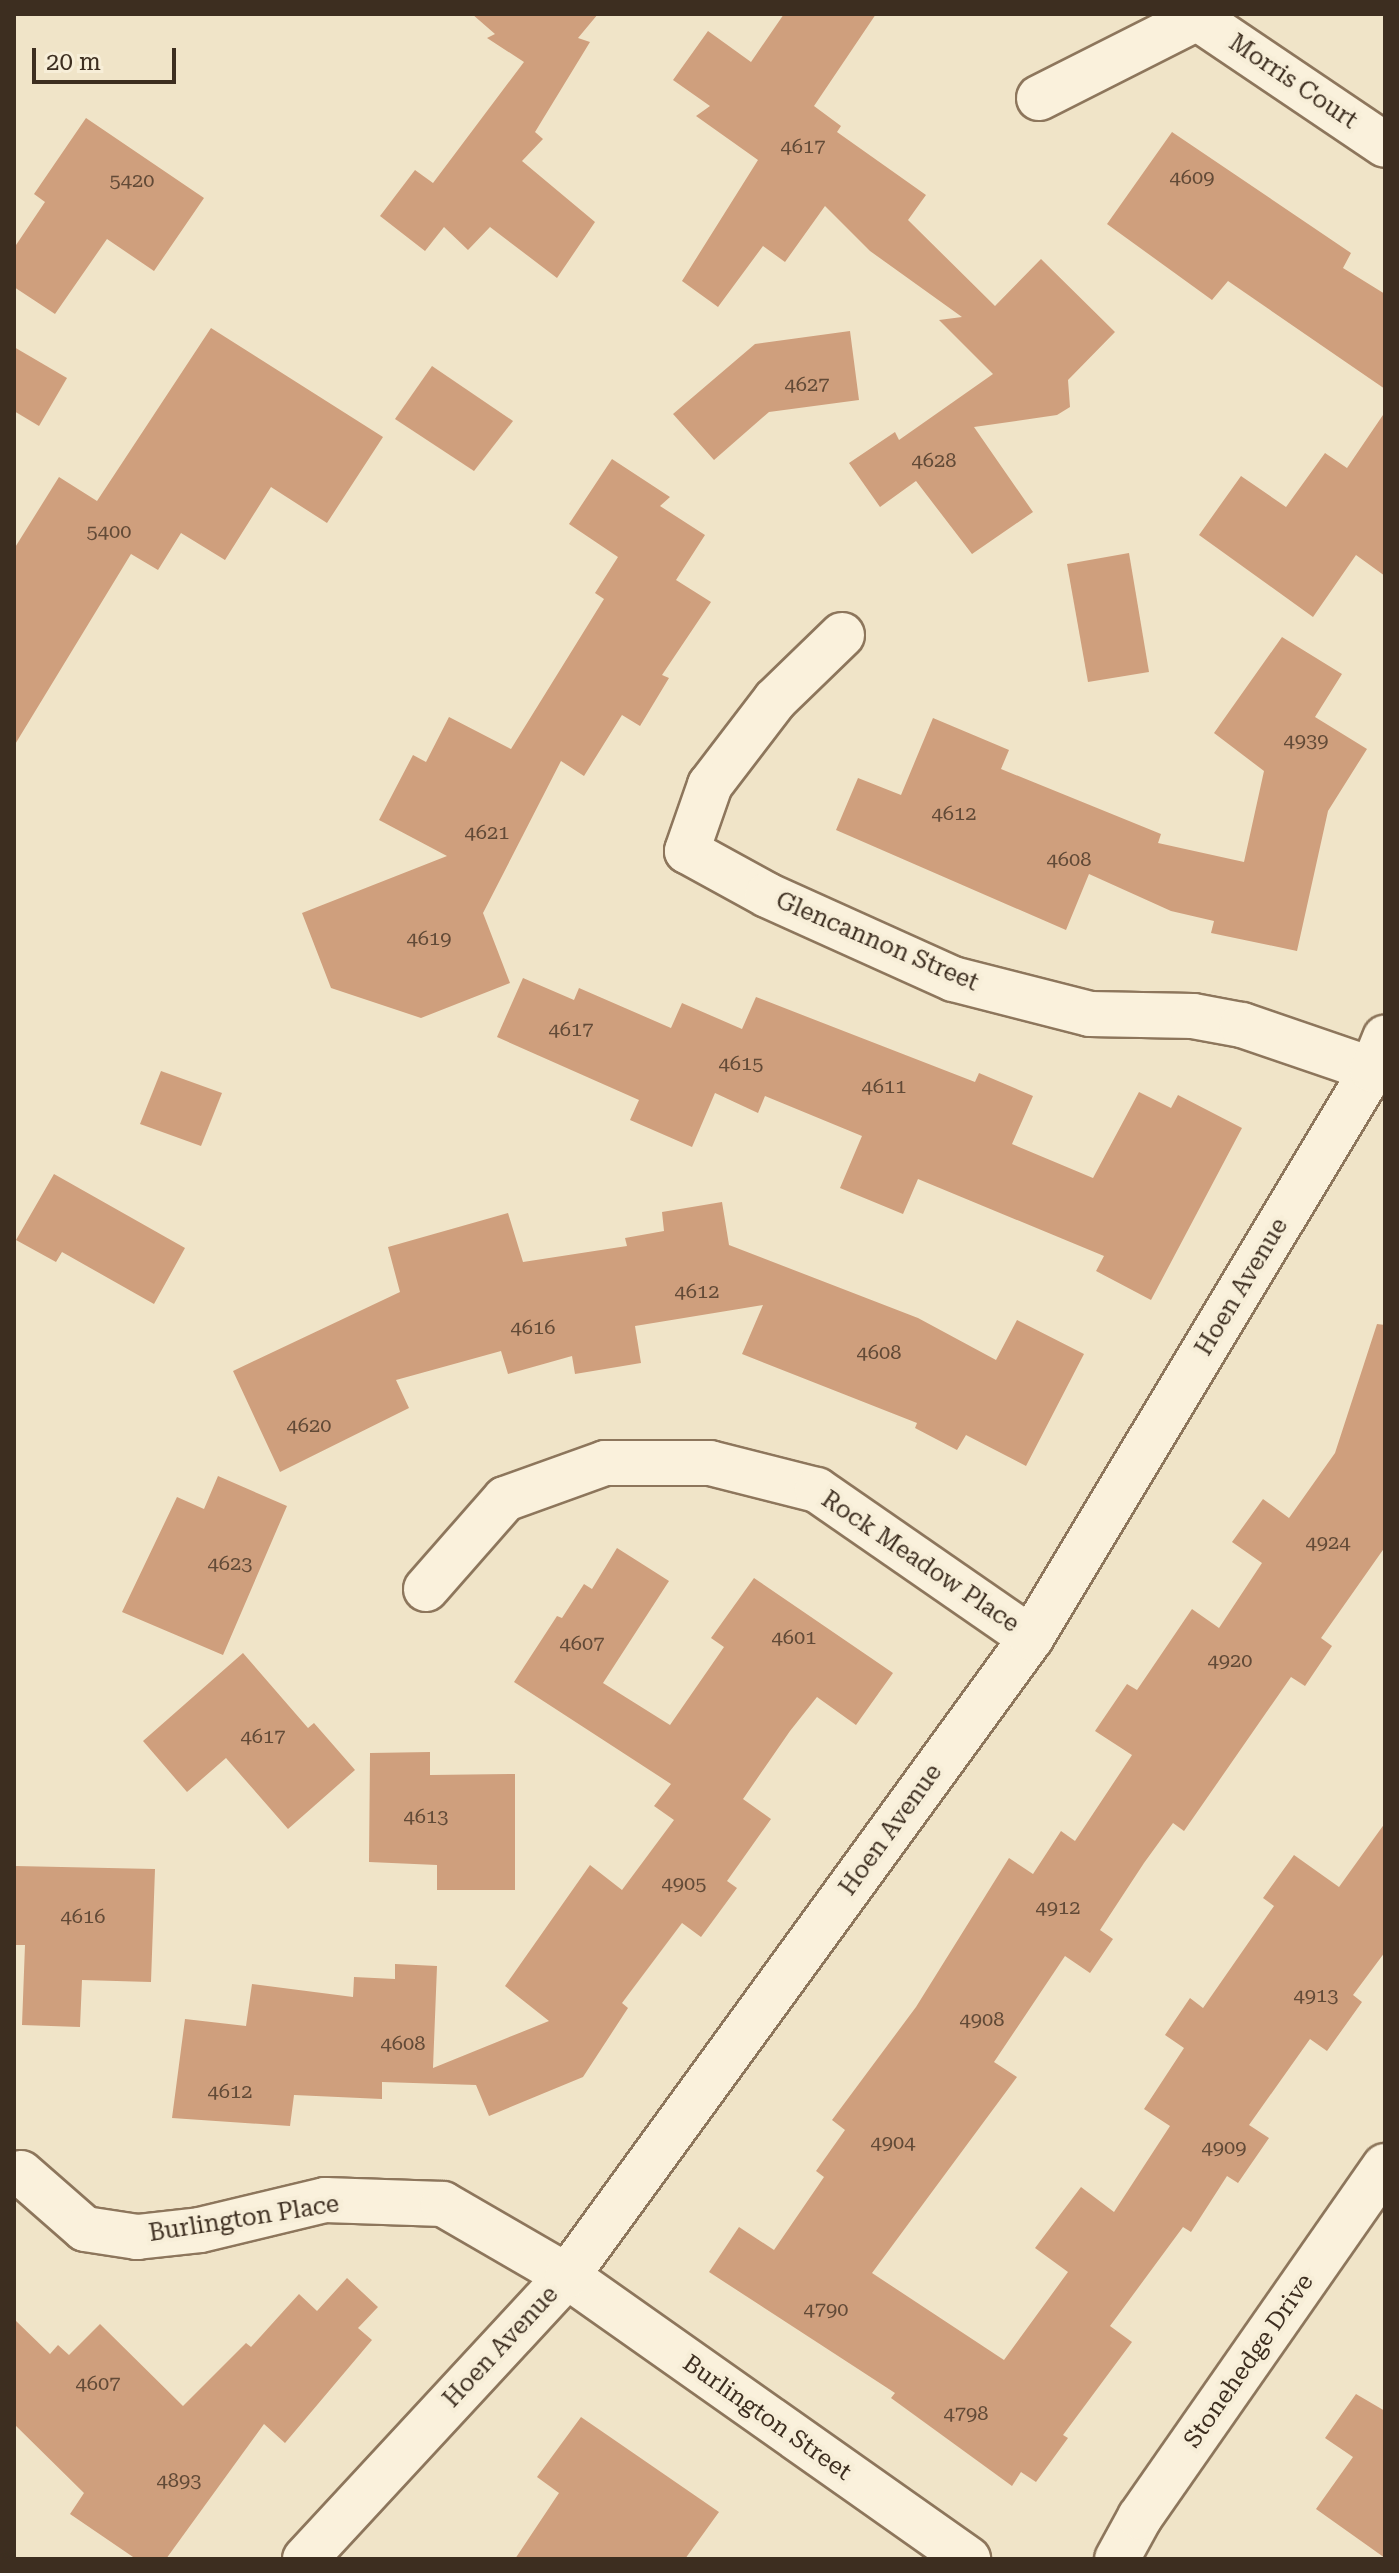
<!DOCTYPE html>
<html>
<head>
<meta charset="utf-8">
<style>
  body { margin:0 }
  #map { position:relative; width:1399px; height:2573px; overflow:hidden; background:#f0e4c8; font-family:"Roboto Serif",serif }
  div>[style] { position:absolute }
  .building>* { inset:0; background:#cf9f7d }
  .roads { filter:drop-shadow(2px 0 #8d765c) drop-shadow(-2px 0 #8d765c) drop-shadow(0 2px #8d765c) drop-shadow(0 -2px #8d765c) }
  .minor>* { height:44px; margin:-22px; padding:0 22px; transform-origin:22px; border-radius:22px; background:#faf1dc }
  span { translate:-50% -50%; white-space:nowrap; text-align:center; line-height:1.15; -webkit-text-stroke:8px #f7eed8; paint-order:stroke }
  .number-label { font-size:20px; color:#624a37 }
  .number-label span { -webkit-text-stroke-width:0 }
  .street-label { font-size:24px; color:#3d2e20 }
  .frame { position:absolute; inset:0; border:16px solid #3d2e20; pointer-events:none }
  .scale { position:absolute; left:32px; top:48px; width:144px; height:36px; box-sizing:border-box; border:4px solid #3d2e20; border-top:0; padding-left:10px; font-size:24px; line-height:28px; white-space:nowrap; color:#3d2e20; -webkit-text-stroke:6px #f7eed8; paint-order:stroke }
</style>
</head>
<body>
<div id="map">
  <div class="building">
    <i style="clip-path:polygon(472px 14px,598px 14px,578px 38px,590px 42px,535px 132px,543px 139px,522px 161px,595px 222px,557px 278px,490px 227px,468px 250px,444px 227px,425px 251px,380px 216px,415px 170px,433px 183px,524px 62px,487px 38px,495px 34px)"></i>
    <i style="clip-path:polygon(784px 14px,876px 14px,814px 106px,841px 126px,837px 132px,926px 195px,908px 220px,995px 306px,1041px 259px,1115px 332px,1068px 380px,1070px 407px,1057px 415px,974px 427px,1033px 512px,972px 554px,916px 481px,880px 507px,849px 463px,895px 432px,899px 440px,993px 374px,939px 320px,962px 317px,870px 251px,825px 206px,785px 262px,763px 246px,718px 307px,682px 281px,758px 160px,696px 116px,710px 106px,673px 80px,708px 31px,751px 62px)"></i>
    <i style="clip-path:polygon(86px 118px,204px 198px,154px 271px,107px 239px,55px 314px,14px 287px,14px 248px,45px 202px,34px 194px)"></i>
    <i style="clip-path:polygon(1172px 132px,1351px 253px,1343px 268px,1385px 294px,1385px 389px,1228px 281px,1212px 300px,1107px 224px)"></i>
    <i style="clip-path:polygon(211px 328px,383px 437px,327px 523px,271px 487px,225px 560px,181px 533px,158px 570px,131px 554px,14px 746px,14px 549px,59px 477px,97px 501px)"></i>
    <i style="clip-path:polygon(850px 331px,859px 400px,769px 412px,714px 460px,673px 414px,755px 344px)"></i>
    <i style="clip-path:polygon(14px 347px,67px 378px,39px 426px,14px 411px)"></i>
    <i style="clip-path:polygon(432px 366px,513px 421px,474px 471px,395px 419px)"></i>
    <i style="clip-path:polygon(1385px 412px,1385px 576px,1356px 555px,1313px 617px,1199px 535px,1241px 476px,1286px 507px,1325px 453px,1347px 468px)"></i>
    <i style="clip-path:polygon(612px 459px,670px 497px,660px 506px,705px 535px,676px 580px,711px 602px,662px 675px,669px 678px,640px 726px,622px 715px,584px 776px,561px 761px,483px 913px,510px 983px,421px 1018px,331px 988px,302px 913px,447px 856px,379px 820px,413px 755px,426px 762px,449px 717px,511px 749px,604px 599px,595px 593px,618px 557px,569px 524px)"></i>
    <i style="clip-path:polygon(1129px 553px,1149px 672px,1088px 682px,1067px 564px)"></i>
    <i style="clip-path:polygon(1282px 637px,1342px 674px,1315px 717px,1367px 749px,1328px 811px,1297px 951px,1211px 933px,1214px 921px,1171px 911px,1089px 874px,1066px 930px,836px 830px,858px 778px,901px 795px,933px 718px,1009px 750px,1001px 769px,1161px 834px,1158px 843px,1244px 862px,1264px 771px,1214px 733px)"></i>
    <i style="clip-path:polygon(523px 978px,574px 1000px,579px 988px,671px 1028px,682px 1003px,742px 1029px,756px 997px,975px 1082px,979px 1073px,1033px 1096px,1012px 1144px,1093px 1178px,1139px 1092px,1171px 1108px,1178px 1095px,1242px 1128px,1151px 1300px,1096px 1271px,1104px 1256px,918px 1179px,903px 1214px,840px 1188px,862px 1136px,765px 1096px,758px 1113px,715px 1093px,692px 1147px,630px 1120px,639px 1100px,497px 1037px)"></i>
    <i style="clip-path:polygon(161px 1071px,222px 1093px,201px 1146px,140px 1124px)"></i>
    <i style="clip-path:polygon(54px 1174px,185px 1248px,154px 1304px,62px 1252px,56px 1262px,16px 1240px)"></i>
    <i style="clip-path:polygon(722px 1202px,729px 1245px,918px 1318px,996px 1360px,1017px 1320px,1084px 1354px,1026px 1466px,966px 1435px,957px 1450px,915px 1428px,917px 1423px,742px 1354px,763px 1305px,635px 1326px,641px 1363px,575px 1374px,572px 1356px,508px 1374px,501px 1351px,396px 1380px,409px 1408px,280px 1472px,233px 1371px,400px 1292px,388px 1247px,508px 1213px,523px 1262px,627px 1246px,625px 1238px,664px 1231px,662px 1212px)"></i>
    <i style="clip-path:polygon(1377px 1324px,1385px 1325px,1385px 1547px,1321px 1638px,1332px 1646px,1305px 1686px,1291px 1677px,1184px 1831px,1173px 1823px,1144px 1863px,1100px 1930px,1113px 1939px,1090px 1973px,1065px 1956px,994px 2062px,1017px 2077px,872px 2273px,1004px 2360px,1068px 2272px,1035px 2248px,1081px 2187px,1114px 2212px,1170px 2126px,1144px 2109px,1184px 2048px,1165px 2035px,1190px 1998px,1203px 2008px,1274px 1906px,1263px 1898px,1294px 1855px,1339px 1887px,1385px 1823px,1385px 1952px,1353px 1995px,1362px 2002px,1327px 2051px,1310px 2039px,1249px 2125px,1269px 2138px,1238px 2183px,1227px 2176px,1191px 2232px,1183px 2227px,1110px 2326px,1132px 2342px,1063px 2435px,1068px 2438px,1036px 2482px,1021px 2472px,1012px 2486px,891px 2398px,895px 2393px,709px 2272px,739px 2227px,774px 2250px,824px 2177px,816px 2171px,845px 2130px,832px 2120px,916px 2007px,1009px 1858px,1033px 1874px,1061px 1831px,1075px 1841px,1132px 1755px,1095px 1731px,1127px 1684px,1137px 1690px,1192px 1609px,1219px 1628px,1262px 1563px,1232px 1542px,1263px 1499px,1289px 1518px,1335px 1453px)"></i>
    <i style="clip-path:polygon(218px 1476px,287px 1506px,223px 1655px,122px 1612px,177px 1497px,204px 1509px)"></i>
    <i style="clip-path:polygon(617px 1548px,669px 1581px,603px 1683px,670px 1725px,724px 1647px,711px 1638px,754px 1578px,893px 1673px,856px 1725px,817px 1697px,790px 1731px,743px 1799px,771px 1819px,727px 1881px,737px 1888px,701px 1937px,682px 1923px,622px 2003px,628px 2008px,583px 2077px,489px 2116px,476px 2085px,382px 2082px,382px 2099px,294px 2095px,290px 2126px,172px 2118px,185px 2019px,246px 2026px,252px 1984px,353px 1997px,354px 1977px,395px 1979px,395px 1964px,437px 1966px,433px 2068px,549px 2021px,505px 1986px,590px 1865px,622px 1890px,674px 1820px,654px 1806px,671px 1784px,514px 1682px,557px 1616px,562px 1618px,584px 1584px,592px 1589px)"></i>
    <i style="clip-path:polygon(243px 1653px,308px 1728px,314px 1723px,355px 1770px,288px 1829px,226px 1758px,187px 1792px,143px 1741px)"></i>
    <i style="clip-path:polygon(430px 1752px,430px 1775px,515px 1774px,515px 1890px,437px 1890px,437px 1865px,369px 1862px,370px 1753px)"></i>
    <i style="clip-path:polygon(15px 1866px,155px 1869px,151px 1982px,82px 1980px,80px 2027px,22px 2025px,25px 1945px,14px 1945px)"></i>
    <i style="clip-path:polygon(347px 2278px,378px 2307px,358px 2328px,372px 2340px,285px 2443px,264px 2424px,166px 2559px,136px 2559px,70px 2514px,84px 2493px,14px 2424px,14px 2319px,50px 2354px,58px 2345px,69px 2355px,100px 2324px,183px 2406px,246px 2343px,251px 2347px,299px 2294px,317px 2311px)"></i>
    <i style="clip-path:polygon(1356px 2394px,1385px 2411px,1385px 2558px,1316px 2509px,1353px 2457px,1325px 2438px)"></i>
    <i style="clip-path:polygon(581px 2417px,719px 2512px,685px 2559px,515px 2559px,559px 2493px,537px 2477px)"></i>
  </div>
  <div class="roads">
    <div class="minor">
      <i style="left:1200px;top:20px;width:223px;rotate:34deg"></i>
      <i style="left:1039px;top:98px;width:186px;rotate:-26.8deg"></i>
      <i style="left:842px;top:635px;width:93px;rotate:135.9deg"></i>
      <i style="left:775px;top:700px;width:107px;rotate:127.4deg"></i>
      <i style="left:710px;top:785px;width:70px;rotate:109.2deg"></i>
      <i style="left:687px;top:851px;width:91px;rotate:28.8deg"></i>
      <i style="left:767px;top:895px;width:204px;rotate:24.3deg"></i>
      <i style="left:953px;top:979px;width:141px;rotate:14.3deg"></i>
      <i style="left:1090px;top:1014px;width:103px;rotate:1.1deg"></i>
      <i style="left:1193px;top:1016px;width:50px;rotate:10.4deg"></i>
      <i style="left:1242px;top:1025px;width:151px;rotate:18.9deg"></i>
      <i style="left:426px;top:1589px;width:120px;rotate:-48.7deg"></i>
      <i style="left:505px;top:1499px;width:106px;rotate:-19.8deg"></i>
      <i style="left:605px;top:1463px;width:105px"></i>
      <i style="left:710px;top:1463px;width:110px;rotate:14.2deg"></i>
      <i style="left:817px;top:1490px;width:260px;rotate:34.7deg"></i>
      <i style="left:21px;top:2173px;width:85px;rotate:41.2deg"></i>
      <i style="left:85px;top:2229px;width:53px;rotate:8.7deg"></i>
      <i style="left:137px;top:2237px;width:63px;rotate:-6.3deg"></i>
      <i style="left:200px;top:2230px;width:129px;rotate:-13.5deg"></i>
      <i style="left:325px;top:2200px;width:118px;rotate:1.9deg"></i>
      <i style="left:443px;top:2204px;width:143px;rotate:30.1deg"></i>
      <i style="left:567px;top:2276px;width:491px;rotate:35.2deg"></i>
      <i style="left:305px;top:2559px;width:386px;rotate:-47.2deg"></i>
      <i style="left:567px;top:2276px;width:789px;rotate:-53.97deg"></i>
      <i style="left:1031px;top:1638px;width:662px;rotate:-59.02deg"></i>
      <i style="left:1372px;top:1070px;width:35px;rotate:-68deg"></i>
      <i style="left:1117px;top:2559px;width:48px;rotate:-61.3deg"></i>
      <i style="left:1140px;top:2517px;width:428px;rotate:-55.1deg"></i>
    </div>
  </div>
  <div class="number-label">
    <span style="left:803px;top:146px">4617</span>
    <span style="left:1192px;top:177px">4609</span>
    <span style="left:132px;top:180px">5420</span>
    <span style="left:807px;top:384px">4627</span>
    <span style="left:934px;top:460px">4628</span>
    <span style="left:109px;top:531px">5400</span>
    <span style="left:1306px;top:740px">4939</span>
    <span style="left:954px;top:813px">4612</span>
    <span style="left:487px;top:832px">4621</span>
    <span style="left:1069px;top:859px">4608</span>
    <span style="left:429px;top:938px">4619</span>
    <span style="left:571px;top:1029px">4617</span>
    <span style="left:741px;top:1063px">4615</span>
    <span style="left:884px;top:1086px">4611</span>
    <span style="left:697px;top:1291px">4612</span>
    <span style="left:533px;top:1327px">4616</span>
    <span style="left:879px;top:1352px">4608</span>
    <span style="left:309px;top:1425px">4620</span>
    <span style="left:1328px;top:1542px">4924</span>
    <span style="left:230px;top:1563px">4623</span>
    <span style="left:794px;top:1637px">4601</span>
    <span style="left:582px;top:1643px">4607</span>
    <span style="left:1230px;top:1660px">4920</span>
    <span style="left:263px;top:1736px">4617</span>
    <span style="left:426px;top:1816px">4613</span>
    <span style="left:684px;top:1883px">4905</span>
    <span style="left:1058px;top:1907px">4912</span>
    <span style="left:83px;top:1916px">4616</span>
    <span style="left:1316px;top:1995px">4913</span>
    <span style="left:982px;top:2019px">4908</span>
    <span style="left:403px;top:2043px">4608</span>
    <span style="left:230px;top:2091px">4612</span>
    <span style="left:893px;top:2142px">4904</span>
    <span style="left:1224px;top:2147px">4909</span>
    <span style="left:826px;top:2309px">4790</span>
    <span style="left:98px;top:2383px">4607</span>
    <span style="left:966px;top:2413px">4798</span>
    <span style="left:179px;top:2480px">4893</span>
  </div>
  <div class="street-label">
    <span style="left:1293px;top:82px;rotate:34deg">Morris Court</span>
    <span style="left:877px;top:942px;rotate:23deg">Glencannon Street</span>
    <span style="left:1242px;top:1287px;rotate:-59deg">Hoen Avenue</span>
    <span style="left:920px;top:1562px;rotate:34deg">Rock Meadow Place</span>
    <span style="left:891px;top:1830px;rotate:-54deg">Hoen Avenue</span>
    <span style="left:244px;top:2219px;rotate:-9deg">Burlington Place</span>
    <span style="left:501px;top:2347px;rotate:-47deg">Hoen Avenue</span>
    <span style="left:1249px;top:2361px;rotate:-55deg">Stonehedge Drive</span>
    <span style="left:767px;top:2418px;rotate:35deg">Burlington Street</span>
  </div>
  <div class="frame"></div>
  <div class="scale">20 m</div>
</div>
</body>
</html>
